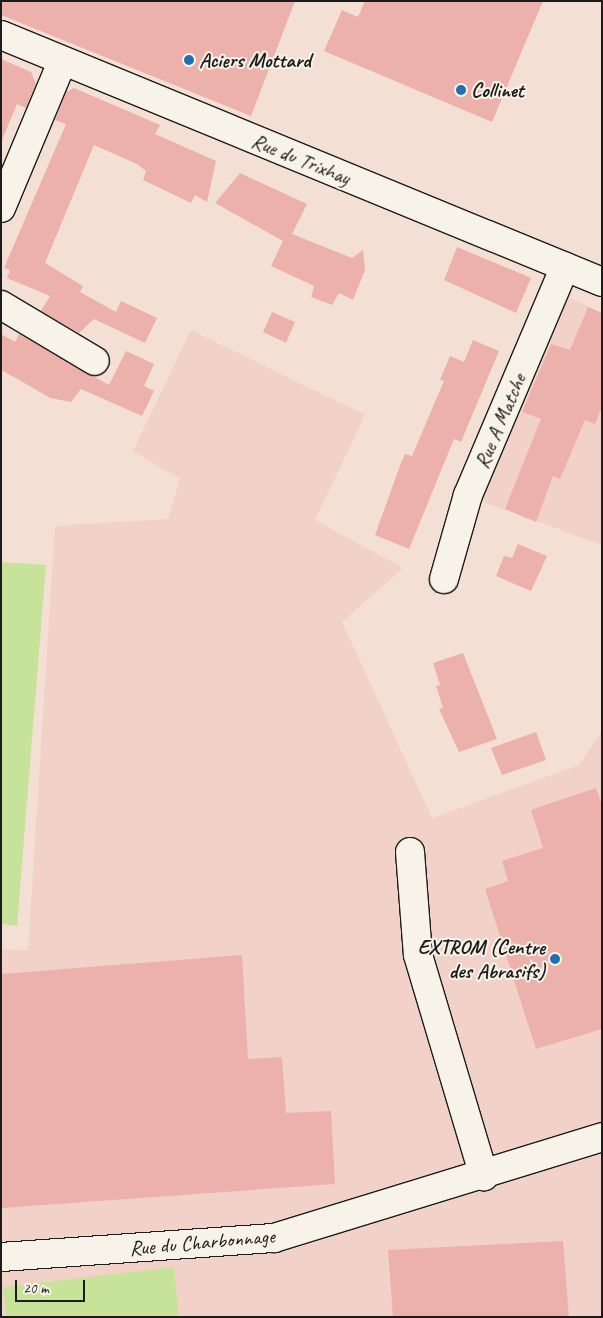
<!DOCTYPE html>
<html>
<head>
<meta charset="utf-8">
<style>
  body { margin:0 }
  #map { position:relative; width:603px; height:1318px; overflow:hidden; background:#f4dfd5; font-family:Caveat,sans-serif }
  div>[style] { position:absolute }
  .built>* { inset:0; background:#f2d1c8 }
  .green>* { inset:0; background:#c7e39a }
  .building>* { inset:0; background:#ecb1aa }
  .roads { filter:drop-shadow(1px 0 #1c1c1c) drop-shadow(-1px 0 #1c1c1c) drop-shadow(0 1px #1c1c1c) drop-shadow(0 -1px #1c1c1c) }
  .minor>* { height:28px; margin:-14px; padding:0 14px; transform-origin:14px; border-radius:14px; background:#f7f3e8 }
  .dots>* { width:14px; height:14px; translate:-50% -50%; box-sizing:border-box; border:2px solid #f7f3e8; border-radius:50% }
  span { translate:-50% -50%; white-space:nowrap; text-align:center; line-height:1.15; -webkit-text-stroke:4px #f7f3e8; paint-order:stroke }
  .poi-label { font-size:21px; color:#1c1c1c; font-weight:700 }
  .left { translate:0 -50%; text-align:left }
  .right { translate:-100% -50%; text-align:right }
  .street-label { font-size:21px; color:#1c1c1c }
  .frame { position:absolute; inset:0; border:2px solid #1c1c1c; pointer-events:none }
  .scale { position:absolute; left:15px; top:1280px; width:70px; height:22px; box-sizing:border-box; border:2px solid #1c1c1c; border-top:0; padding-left:6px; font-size:15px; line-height:18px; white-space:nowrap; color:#1c1c1c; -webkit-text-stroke:4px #f7f3e8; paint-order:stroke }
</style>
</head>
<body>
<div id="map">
  <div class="built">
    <i style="clip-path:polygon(568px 297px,602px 313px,602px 545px,481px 501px)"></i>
    <i style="clip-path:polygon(191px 330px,365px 415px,315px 520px,403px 568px,342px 622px,432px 818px,579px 765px,602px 730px,602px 1317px,1px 1317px,1px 949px,28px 950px,55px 526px,168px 519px,180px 479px,133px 451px)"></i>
  </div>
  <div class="green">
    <i style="clip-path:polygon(1px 562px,46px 565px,17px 926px,1px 924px)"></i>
    <i style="clip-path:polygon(174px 1267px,179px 1317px,6px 1317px,3px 1287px)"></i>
  </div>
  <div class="building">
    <i style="clip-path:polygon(1px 1px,295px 1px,251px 116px,1px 15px)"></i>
    <i style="clip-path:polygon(365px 1px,543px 1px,492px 122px,324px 51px,342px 10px,358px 17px)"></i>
    <i style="clip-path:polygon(1px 59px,31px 72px,36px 84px,26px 108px,17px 104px,2px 140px)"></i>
    <i style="clip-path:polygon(74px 88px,160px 125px,155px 134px,216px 161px,207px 202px,195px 195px,191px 203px,143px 180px,146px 171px,137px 164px,94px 145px,45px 263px,83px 286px,80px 292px,116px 312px,121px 301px,157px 318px,145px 343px,94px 319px,79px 333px,41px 311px,50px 296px,7px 278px,10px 270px,4px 268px,66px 124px,55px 120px,66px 92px)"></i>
    <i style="clip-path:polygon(240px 173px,307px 204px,292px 234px,352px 258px,363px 250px,365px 270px,353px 300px,339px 293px,332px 305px,311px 297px,314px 286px,271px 266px,283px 241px,215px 203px)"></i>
    <i style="clip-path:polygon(457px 247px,531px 278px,516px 313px,444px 280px)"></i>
    <i style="clip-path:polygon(588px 307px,602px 313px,602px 407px,595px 424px,585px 420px,560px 479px,553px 476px,536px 522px,505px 509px,541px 419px,522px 412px,551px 344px,570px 350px)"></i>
    <i style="clip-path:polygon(272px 312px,295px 322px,286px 343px,263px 332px)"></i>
    <i style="clip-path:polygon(1px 334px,15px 342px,19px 334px,109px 385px,126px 351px,154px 364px,144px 386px,154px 391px,142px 416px,81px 389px,71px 402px,50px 398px,21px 381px,1px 370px)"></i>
    <i style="clip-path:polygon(473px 340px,499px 351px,461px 442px,454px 439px,409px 549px,375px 535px,401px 463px,405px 454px,412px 456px,444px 381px,440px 380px,450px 356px,464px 362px)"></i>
    <i style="clip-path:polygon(518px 544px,547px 556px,531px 591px,496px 576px,504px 556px,512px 558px)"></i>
    <i style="clip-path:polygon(463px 653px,497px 739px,459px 752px,439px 709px,443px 708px,436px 686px,440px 685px,433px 663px)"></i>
    <i style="clip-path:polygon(536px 732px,546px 760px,502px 775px,491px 748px)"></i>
    <i style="clip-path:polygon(596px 788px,602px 805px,602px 1029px,536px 1049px,485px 889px,508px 881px,502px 861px,543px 848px,531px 810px)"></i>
    <i style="clip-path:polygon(242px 955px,248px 1059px,282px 1057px,286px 1113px,331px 1111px,335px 1184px,1px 1208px,1px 974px)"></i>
    <i style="clip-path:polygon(563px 1241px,569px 1317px,393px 1317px,388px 1250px)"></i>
  </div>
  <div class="roads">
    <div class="minor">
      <i style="left:1px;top:35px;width:650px;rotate:22.34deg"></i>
      <i style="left:1px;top:208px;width:158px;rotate:-67.3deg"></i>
      <i style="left:1px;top:305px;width:109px;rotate:30.8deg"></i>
      <i style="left:444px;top:579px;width:87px;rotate:-74.1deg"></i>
      <i style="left:468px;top:495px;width:248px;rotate:-67deg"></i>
      <i style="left:410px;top:852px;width:103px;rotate:85.6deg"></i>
      <i style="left:418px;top:955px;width:231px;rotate:73.4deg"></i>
      <i style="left:1px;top:1257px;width:274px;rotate:-4deg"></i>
      <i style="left:274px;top:1238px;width:343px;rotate:-17.1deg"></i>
    </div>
  </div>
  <div class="dots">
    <i style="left:189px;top:60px;background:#1f6fb2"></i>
    <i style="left:461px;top:90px;background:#1f6fb2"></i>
    <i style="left:555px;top:959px;background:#1f6fb2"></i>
  </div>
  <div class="poi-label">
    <span class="left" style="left:199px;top:60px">Aciers Mottard</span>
    <span class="left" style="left:471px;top:90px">Collinet</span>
    <span class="right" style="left:545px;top:959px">EXTROM (Centre<br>des Abrasifs)</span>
  </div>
  <div class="street-label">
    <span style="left:301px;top:159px;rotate:22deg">Rue du Trixhay</span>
    <span style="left:500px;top:421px;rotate:-67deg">Rue A Matche</span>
    <span style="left:202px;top:1242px;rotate:-5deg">Rue du Charbonnage</span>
  </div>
  <div class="frame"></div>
  <div class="scale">20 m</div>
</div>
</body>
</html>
